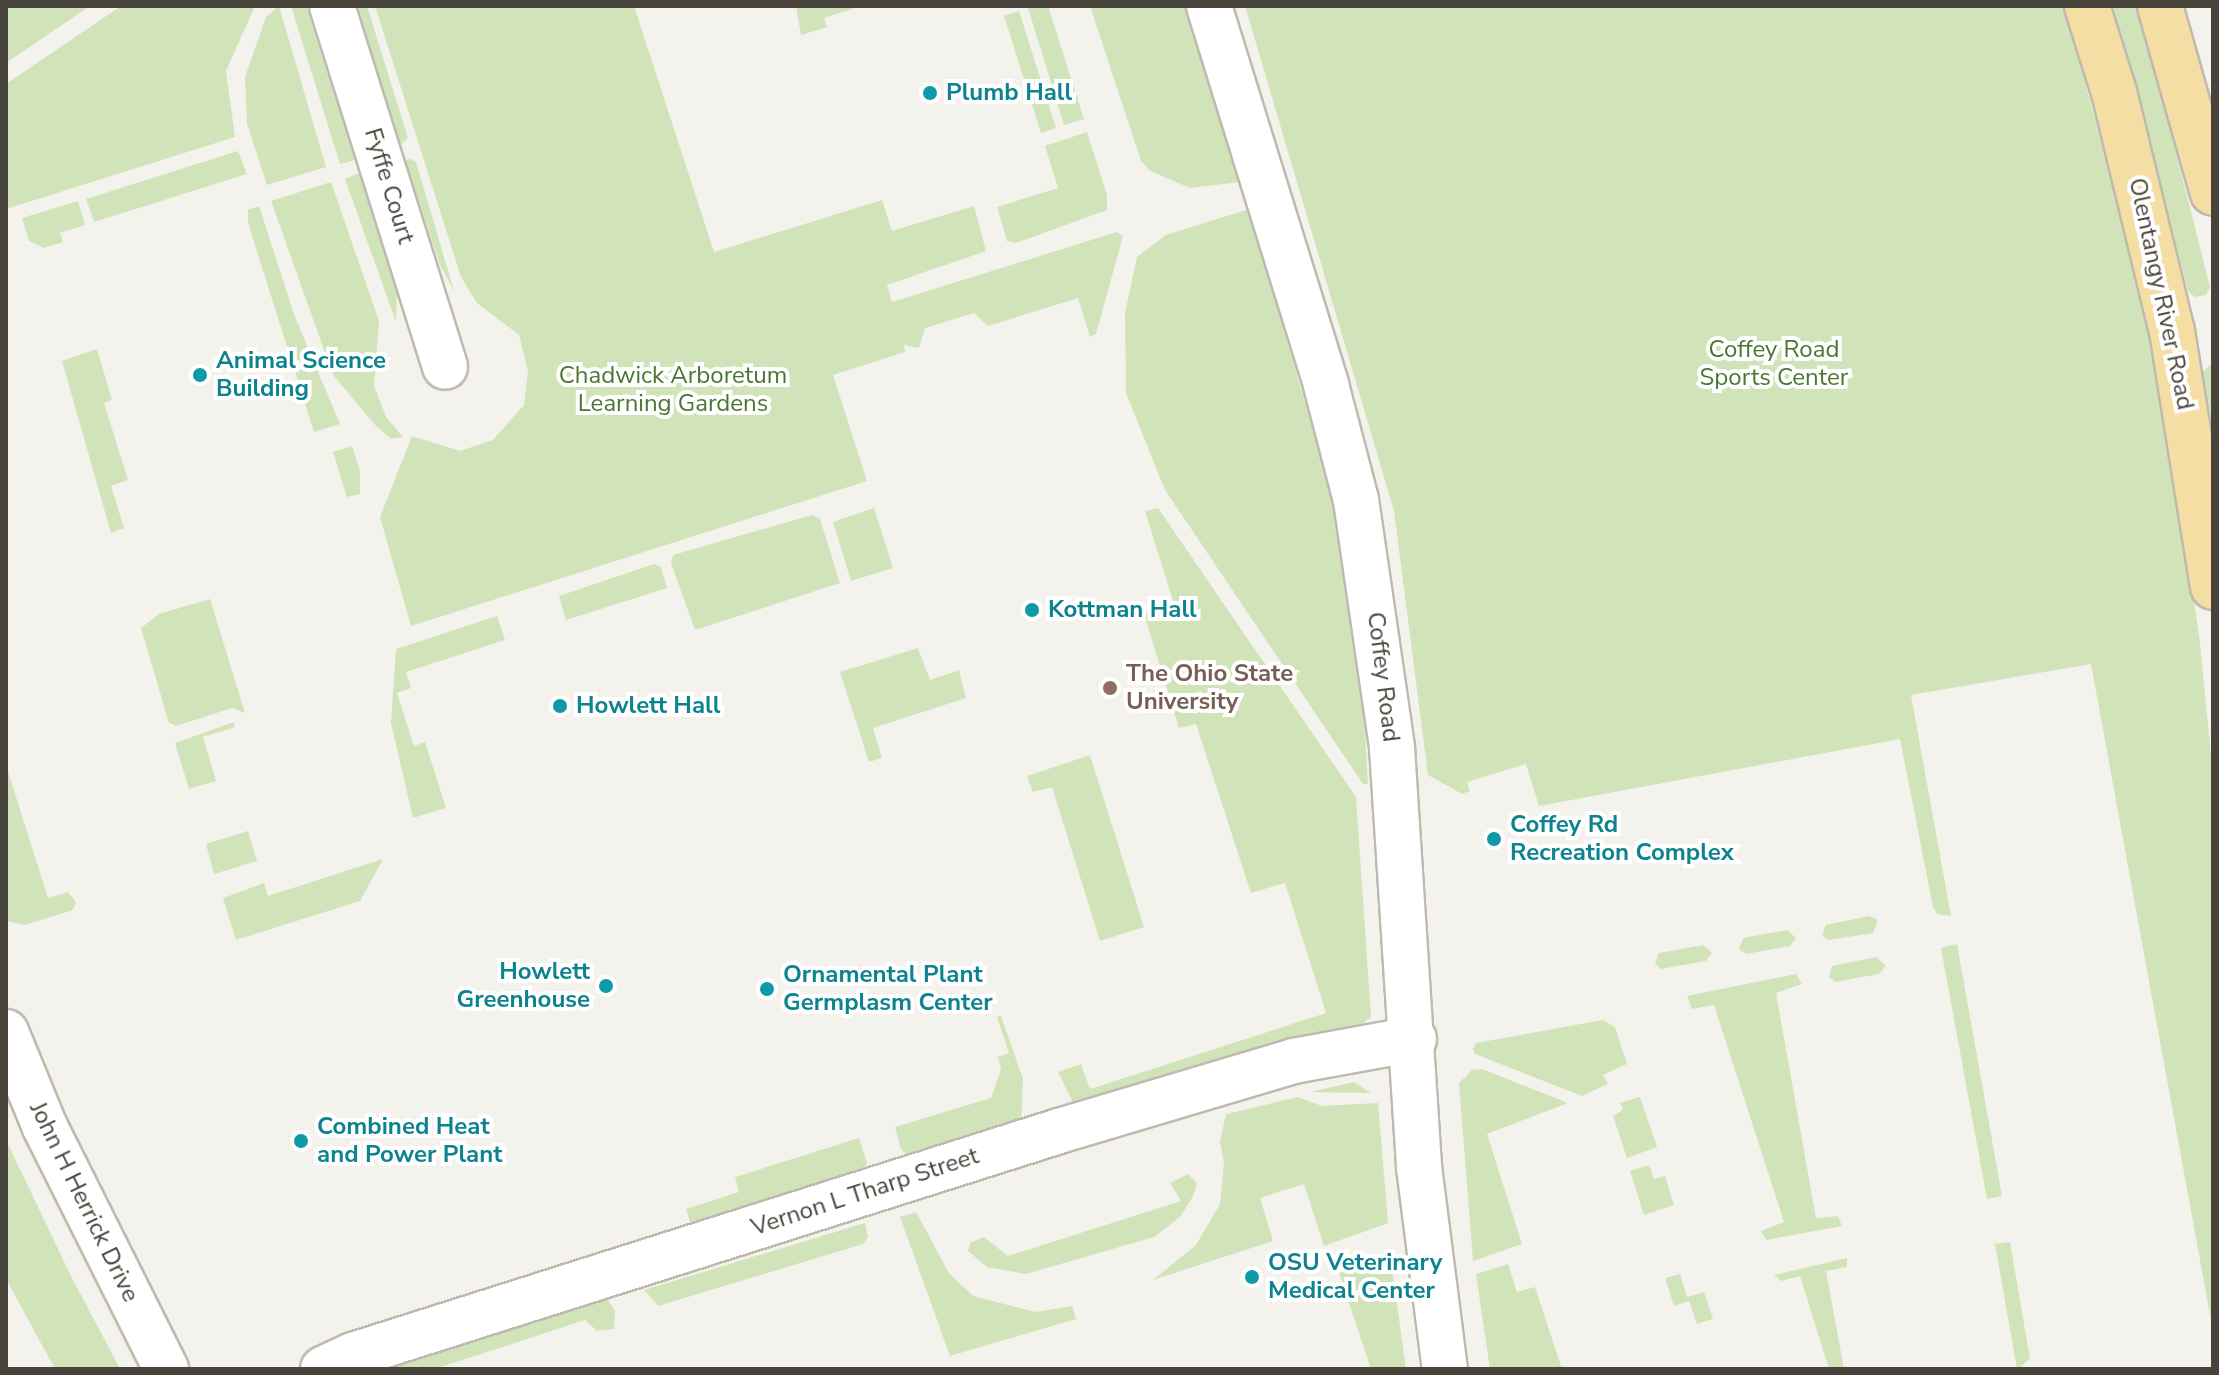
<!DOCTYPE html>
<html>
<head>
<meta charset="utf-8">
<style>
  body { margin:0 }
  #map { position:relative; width:2219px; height:1375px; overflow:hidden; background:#f4f2ec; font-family:"Nunito Sans",sans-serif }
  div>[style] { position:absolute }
  .green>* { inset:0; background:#d1e4b9 }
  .roads { filter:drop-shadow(2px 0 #bfb9af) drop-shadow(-2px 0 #bfb9af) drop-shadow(0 2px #bfb9af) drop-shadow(0 -2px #bfb9af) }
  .minor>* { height:44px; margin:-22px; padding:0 22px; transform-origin:22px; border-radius:22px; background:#fff }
  .major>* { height:44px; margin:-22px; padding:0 22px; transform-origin:22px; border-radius:22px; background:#f5dea4 }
  .dots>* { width:22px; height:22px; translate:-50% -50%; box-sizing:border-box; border:4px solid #fff; border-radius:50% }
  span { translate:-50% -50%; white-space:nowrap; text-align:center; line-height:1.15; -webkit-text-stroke:8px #fff; paint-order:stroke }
  .culture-label { font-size:24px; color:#0d838f; font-weight:700 }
  .left { translate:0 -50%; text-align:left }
  .right { translate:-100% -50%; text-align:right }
  .street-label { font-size:24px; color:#48433a }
  .park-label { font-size:24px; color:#4b7532 }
  .education-label { font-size:24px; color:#785e54; font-weight:700 }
  .frame { position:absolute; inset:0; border:8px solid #48433a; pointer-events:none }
</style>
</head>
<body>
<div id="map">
  <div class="green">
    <i style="clip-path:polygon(6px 6px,90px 6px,6px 63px)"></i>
    <i style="clip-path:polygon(121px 6px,255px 6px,226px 71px,235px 137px,6px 209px,6px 84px)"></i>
    <i style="clip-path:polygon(279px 6px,326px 167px,267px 185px,247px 124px,245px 77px,266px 17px)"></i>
    <i style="clip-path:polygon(291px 6px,306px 6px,355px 160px,340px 164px)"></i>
    <i style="clip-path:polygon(356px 6px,367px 6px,408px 138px,399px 146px)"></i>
    <i style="clip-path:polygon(375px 6px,634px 6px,714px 252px,882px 200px,892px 231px,974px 206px,986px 251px,887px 285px,892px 302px,1117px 232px,1123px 236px,1096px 334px,1090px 337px,1078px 298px,988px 326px,974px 313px,925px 328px,919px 348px,904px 345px,905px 352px,833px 375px,867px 481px,411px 626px,380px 517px,412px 436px,460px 451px,493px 440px,524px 405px,528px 371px,519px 335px,477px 303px,461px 277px)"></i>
    <i style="clip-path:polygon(796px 6px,861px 6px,824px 18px,827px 27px,801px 35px)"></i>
    <i style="clip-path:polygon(1048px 6px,1084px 119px,1064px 125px,1028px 8px)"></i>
    <i style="clip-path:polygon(1090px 6px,1186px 6px,1240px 182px,1190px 188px,1150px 171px,1141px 161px)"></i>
    <i style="clip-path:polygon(1245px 6px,2065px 6px,2145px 309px,2171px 436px,2200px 643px,2213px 776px,2213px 1331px,2091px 664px,1911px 695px,1951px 916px,1937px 914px,1933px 907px,1900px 739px,1539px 806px,1526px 764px,1467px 782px,1470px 791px,1462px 794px,1428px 775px,1394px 511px)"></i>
    <i style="clip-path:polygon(2113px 6px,2139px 6px,2210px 287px,2206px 295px,2195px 297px,2188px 291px)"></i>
    <i style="clip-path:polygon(1019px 11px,1056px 128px,1041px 133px,1004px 16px)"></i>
    <i style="clip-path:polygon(1087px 132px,1107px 195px,1107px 210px,1016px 243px,1007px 241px,997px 207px,1058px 188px,1045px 146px)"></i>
    <i style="clip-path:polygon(238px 151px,247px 174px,94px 222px,86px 199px)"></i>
    <i style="clip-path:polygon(410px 159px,416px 162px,454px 291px,440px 265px,405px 160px)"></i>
    <i style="clip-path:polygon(359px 173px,397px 285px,396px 322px,345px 179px)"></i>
    <i style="clip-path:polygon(331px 182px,379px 321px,374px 386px,386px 417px,403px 437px,391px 439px,376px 426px,333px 375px,271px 201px)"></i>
    <i style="clip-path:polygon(78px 201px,85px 225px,60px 233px,63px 242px,44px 248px,29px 241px,22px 218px)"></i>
    <i style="clip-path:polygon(259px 206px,295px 317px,340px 424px,314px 432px,248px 223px,248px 210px)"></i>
    <i style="clip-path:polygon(1249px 209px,1336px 510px,1363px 689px,1368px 784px,1363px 784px,1165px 490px,1126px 393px,1125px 313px,1137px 257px,1166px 235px)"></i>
    <i style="clip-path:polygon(97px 349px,112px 400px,104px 403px,128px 480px,111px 486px,124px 528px,111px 533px,62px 361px)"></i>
    <i style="clip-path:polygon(2213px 363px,2213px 429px,2202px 372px)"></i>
    <i style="clip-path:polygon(352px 446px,360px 470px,360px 494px,347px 497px,333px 452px)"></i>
    <i style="clip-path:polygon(874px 508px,893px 568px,851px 581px,833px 522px)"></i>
    <i style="clip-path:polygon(1158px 508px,1356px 797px,1371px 1017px,1354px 1030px,1075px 1107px,1058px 1072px,1081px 1064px,1090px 1089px,1326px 1013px,1285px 883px,1251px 893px,1196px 724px,1179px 728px,1144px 614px,1174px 604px,1145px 511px)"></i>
    <i style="clip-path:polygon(812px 515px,820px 519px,840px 583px,695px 630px,671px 563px,673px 555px)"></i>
    <i style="clip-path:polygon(654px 564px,661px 567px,667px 588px,566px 620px,559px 596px)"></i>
    <i style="clip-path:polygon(210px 599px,245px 713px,232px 708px,176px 726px,169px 723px,141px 628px,159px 614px)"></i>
    <i style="clip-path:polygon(497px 616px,505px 640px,406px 672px,411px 688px,397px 693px,414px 746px,425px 742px,446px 808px,413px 818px,391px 723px,396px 649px)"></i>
    <i style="clip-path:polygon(918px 648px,930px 680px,959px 670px,966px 698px,873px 728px,882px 758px,869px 762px,840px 672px)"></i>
    <i style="clip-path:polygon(234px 722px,235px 727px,203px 737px,216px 781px,189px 789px,175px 743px)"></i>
    <i style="clip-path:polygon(1090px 755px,1144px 927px,1100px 941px,1052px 787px,1033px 792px,1027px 776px)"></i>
    <i style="clip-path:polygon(6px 765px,48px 898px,68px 892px,76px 902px,73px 910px,25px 925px,6px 921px)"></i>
    <i style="clip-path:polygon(248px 831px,257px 861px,214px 874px,206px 844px)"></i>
    <i style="clip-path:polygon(383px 859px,360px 901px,236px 940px,223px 898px,264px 883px,268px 896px)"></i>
    <i style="clip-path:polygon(1869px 916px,1878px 920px,1873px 933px,1829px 940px,1822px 936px,1826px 925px)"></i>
    <i style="clip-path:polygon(1787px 930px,1796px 938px,1790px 946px,1746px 954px,1739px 949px,1743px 938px)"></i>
    <i style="clip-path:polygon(1957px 944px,2002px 1196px,1987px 1199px,1941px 948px)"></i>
    <i style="clip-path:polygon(1703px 945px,1712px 953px,1706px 961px,1661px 969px,1655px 964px,1659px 953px)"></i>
    <i style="clip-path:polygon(1876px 957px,1886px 966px,1879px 974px,1835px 982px,1829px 977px,1832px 966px)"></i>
    <i style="clip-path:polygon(1796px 974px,1802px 984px,1776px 993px,1816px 1218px,1838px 1216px,1842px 1226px,1766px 1240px,1761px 1231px,1784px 1222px,1714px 1005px,1692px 1009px,1687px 996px)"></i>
    <i style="clip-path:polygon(1001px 1016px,1023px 1079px,1021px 1126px,909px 1157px,901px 1149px,895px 1127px,991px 1098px,1001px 1069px,998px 1057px,1009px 1053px,997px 1017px)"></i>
    <i style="clip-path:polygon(1603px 1020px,1615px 1027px,1627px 1064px,1603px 1075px,1608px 1084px,1582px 1096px,1475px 1054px,1473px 1049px,1476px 1043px)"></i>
    <i style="clip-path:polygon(1482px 1069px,1568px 1103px,1487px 1134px,1522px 1244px,1473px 1261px,1459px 1083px,1472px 1070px)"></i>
    <i style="clip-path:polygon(1354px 1082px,1371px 1093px,1310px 1092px)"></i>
    <i style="clip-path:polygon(1298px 1097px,1322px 1106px,1378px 1103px,1388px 1223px,1324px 1246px,1304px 1184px,1260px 1198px,1273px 1241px,1153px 1280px,1196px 1245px,1220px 1204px,1224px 1162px,1220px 1142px,1226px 1114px)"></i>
    <i style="clip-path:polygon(1640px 1097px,1657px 1147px,1627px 1158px,1613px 1116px,1623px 1110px,1620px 1103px)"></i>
    <i style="clip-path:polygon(859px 1138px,867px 1163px,860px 1174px,692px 1228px,686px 1209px,739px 1192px,735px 1177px)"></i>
    <i style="clip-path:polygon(6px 1140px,70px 1274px,120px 1369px,55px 1369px,6px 1279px)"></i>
    <i style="clip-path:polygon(1649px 1165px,1654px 1179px,1665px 1176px,1674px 1205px,1644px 1215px,1630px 1171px)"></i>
    <i style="clip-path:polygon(1188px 1174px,1197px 1183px,1193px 1196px,1181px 1216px,1154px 1237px,1026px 1274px,987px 1267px,968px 1251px,970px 1243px,984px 1237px,1008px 1256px,1181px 1201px,1170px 1183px)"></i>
    <i style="clip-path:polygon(916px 1212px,949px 1273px,973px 1296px,1035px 1312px,1072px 1306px,1076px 1319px,950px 1356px,900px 1217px)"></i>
    <i style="clip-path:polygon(865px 1223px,868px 1237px,863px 1244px,658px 1306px,644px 1290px)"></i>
    <i style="clip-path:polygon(2010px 1242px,2030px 1359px,2017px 1369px,1995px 1244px)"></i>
    <i style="clip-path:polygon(1847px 1258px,1847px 1267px,1826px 1271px,1844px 1369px,1829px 1369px,1800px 1276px,1781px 1281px,1774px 1275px)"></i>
    <i style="clip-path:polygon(1380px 1260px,1391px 1261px,1406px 1369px,1371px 1369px,1339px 1273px)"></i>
    <i style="clip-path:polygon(1508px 1264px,1517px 1292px,1535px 1287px,1562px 1369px,1490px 1369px,1476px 1274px)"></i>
    <i style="clip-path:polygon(1680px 1274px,1687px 1297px,1704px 1292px,1713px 1319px,1697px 1324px,1689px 1301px,1674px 1306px,1665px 1278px)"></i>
    <i style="clip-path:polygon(595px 1295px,608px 1300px,615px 1311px,614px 1329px,597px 1331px,585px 1320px,435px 1369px,377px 1369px)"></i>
  </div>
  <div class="roads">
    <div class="minor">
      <i style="left:332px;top:6px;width:378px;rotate:72.6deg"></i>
      <i style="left:1209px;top:6px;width:397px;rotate:72.8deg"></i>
      <i style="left:1326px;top:385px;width:119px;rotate:75.4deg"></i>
      <i style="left:1356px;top:500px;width:251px;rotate:81.7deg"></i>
      <i style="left:1392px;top:748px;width:420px;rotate:86.3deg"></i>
      <i style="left:1419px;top:1167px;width:204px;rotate:82.7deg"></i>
      <i style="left:6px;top:1032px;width:103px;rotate:67.7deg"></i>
      <i style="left:45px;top:1127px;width:271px;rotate:63.4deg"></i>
      <i style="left:323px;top:1369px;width:33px;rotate:-25deg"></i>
      <i style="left:353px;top:1355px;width:741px;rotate:-17.6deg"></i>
      <i style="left:1059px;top:1131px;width:245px;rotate:-16.6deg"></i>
      <i style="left:1294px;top:1061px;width:122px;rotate:-10.4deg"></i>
    </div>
    <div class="major">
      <i style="left:2087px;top:6px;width:90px;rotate:72.6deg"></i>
      <i style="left:2114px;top:92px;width:246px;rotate:76.4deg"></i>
      <i style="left:2172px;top:331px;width:259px;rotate:80.9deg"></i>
      <i style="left:2160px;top:6px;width:194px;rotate:74.2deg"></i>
    </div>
  </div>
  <div class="dots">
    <i style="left:930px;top:93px;background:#0f9aa8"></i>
    <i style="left:200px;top:375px;background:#0f9aa8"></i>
    <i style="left:1032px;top:610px;background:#0f9aa8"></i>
    <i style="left:1110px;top:688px;background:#8d6e63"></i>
    <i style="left:560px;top:706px;background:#0f9aa8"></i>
    <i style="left:1494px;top:839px;background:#0f9aa8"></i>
    <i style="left:606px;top:986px;background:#0f9aa8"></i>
    <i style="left:767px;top:989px;background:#0f9aa8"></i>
    <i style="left:301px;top:1141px;background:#0f9aa8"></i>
    <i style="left:1252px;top:1277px;background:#0f9aa8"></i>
  </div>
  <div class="culture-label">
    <span class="left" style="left:946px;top:93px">Plumb Hall</span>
    <span class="left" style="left:216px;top:375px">Animal Science<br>Building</span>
    <span class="left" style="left:1048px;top:610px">Kottman Hall</span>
    <span class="left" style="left:576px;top:706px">Howlett Hall</span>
    <span class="left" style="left:1510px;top:839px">Coffey Rd<br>Recreation Complex</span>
    <span class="right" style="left:590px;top:986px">Howlett<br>Greenhouse</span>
    <span class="left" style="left:783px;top:989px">Ornamental Plant<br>Germplasm Center</span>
    <span class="left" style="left:317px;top:1141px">Combined Heat<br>and Power Plant</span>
    <span class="left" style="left:1268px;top:1277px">OSU Veterinary<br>Medical Center</span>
  </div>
  <div class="street-label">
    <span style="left:389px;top:186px;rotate:73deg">Fyffe Court</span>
    <span style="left:2161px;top:294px;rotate:78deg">Olentangy River Road</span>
    <span style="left:1383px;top:677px;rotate:83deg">Coffey Road</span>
    <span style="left:865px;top:1192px;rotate:-18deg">Vernon L Tharp Street</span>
    <span style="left:84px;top:1202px;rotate:64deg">John H Herrick Drive</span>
  </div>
  <div class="park-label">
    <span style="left:1774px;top:364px">Coffey Road<br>Sports Center</span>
    <span style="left:673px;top:390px">Chadwick Arboretum<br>Learning Gardens</span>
  </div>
  <div class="education-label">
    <span class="left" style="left:1126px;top:688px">The Ohio State<br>University</span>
  </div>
  <div class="frame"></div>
</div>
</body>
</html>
